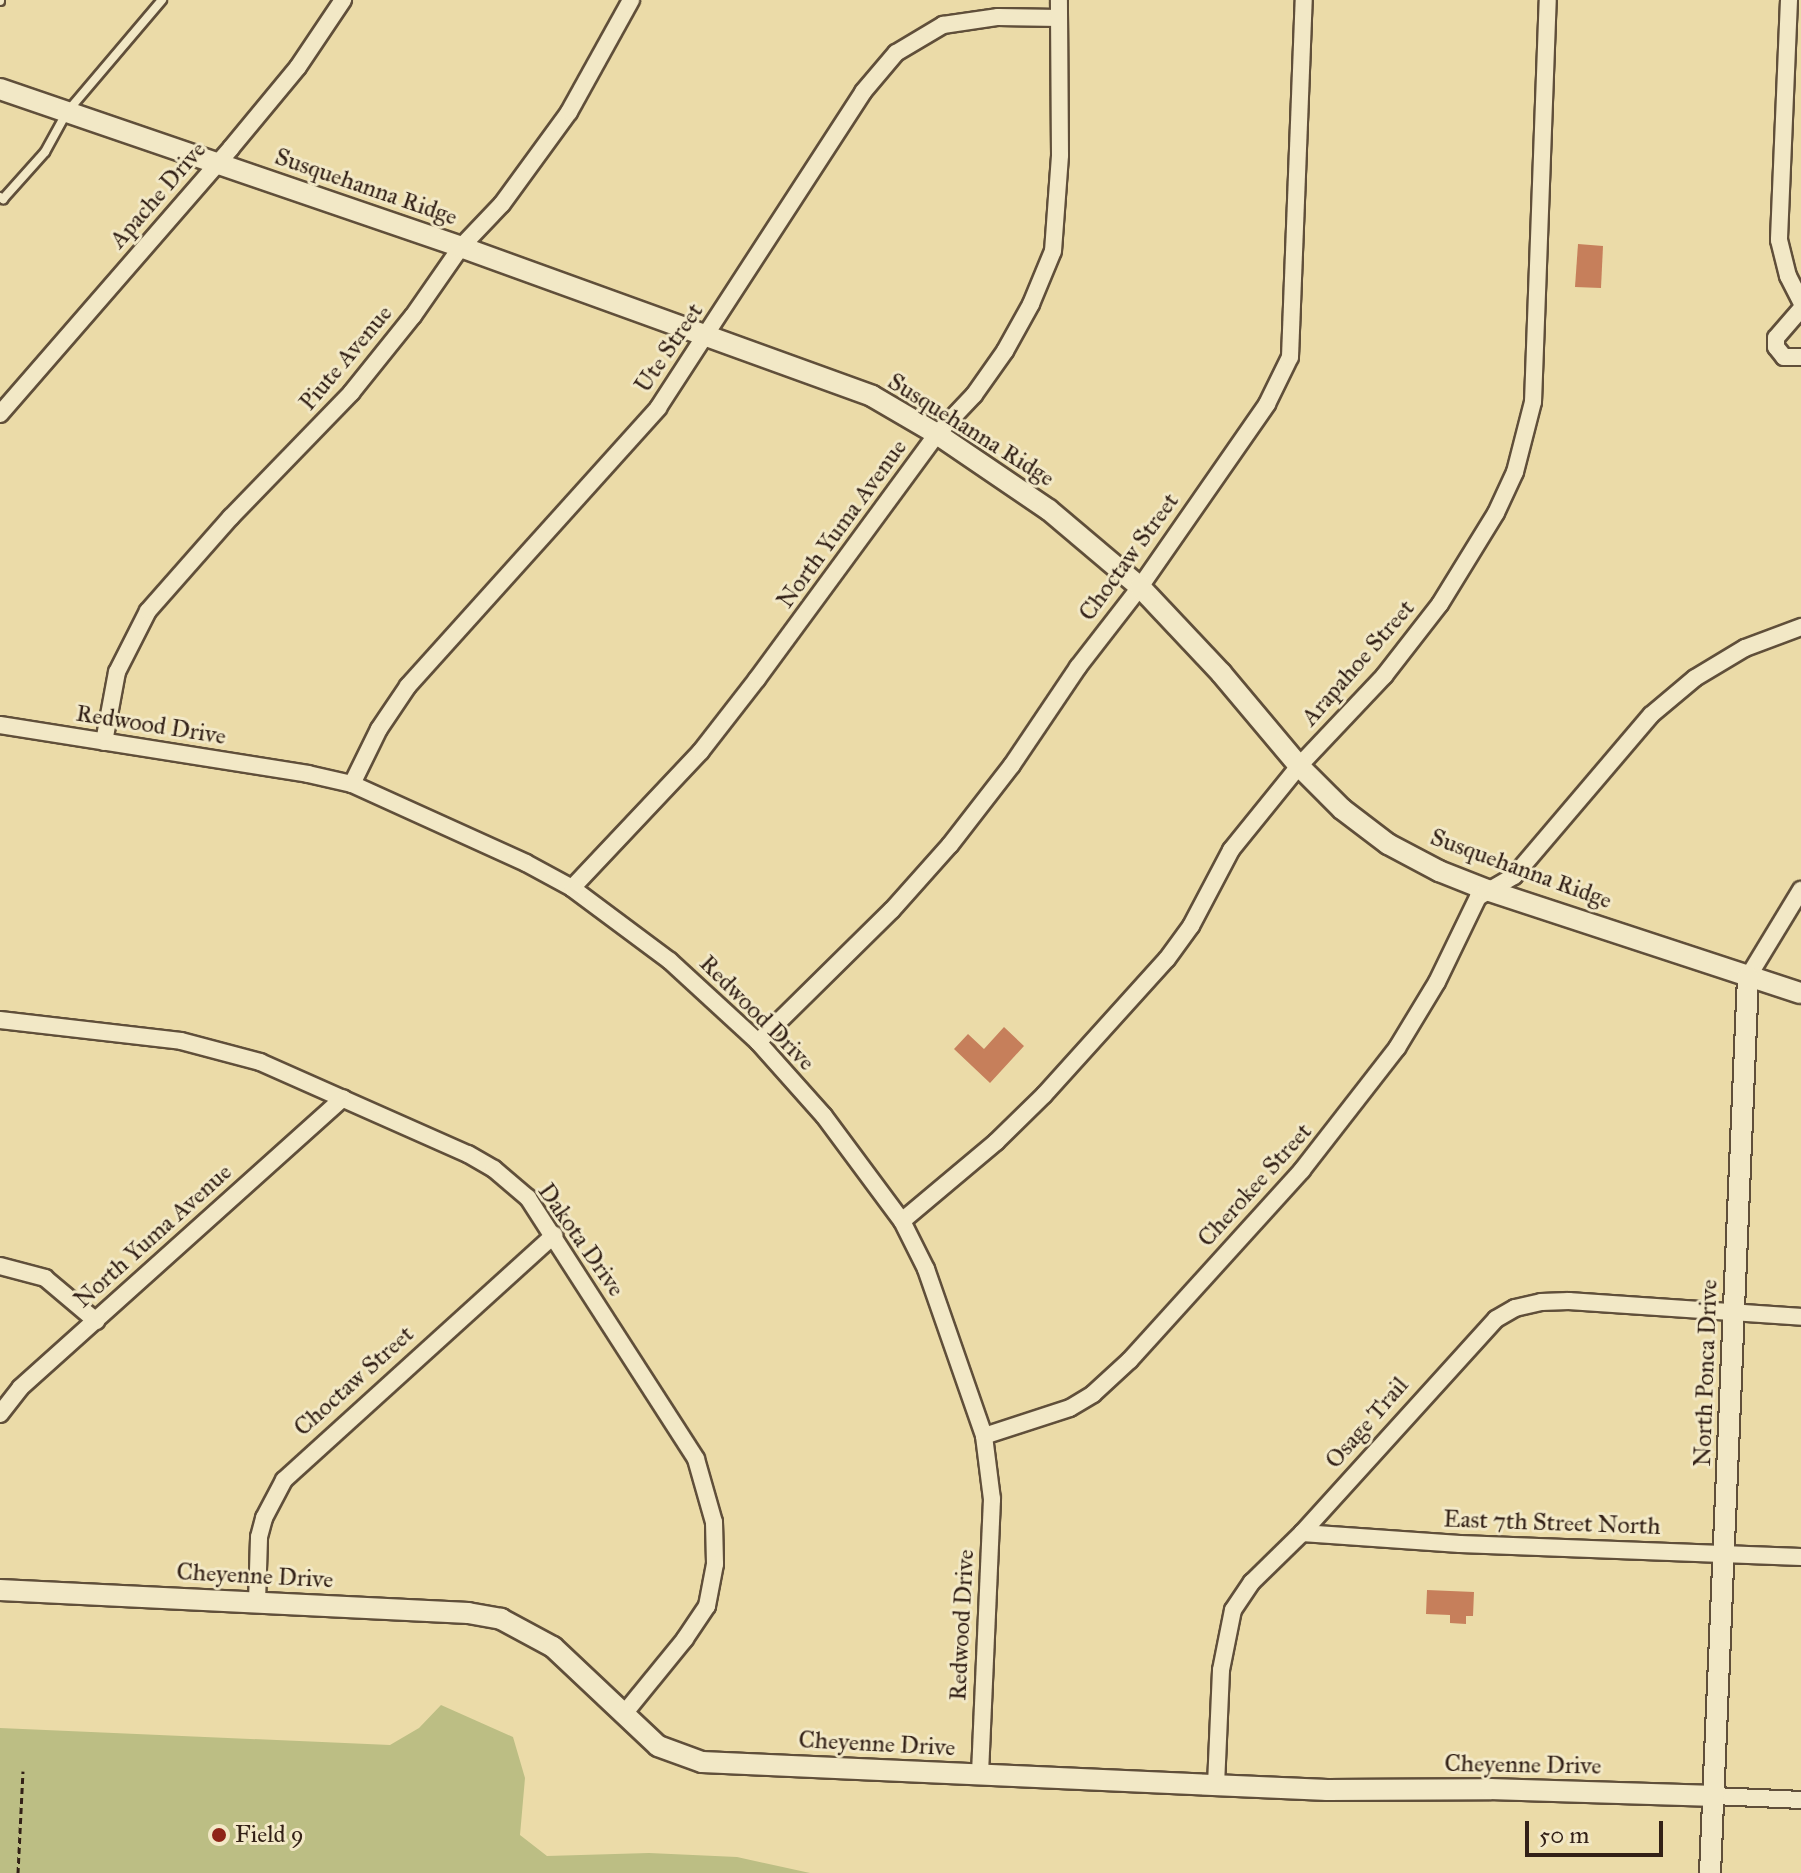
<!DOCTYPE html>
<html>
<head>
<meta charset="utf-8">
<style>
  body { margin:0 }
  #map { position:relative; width:1801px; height:1873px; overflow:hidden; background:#ebdba8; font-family:"IM FELL Great Primer",serif }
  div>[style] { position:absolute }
  .green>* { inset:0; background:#bcbe84 }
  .building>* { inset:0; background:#c67f5b }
  .path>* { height:3px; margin-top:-1.5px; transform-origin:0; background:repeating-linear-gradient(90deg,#322016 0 6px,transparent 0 10px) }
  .roads { filter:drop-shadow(2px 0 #604f3a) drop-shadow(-2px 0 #604f3a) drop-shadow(0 2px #604f3a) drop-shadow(0 -2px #604f3a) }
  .service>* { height:8px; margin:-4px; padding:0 4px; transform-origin:4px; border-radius:4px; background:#f2e8c6 }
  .minor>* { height:16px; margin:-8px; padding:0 8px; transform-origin:8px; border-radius:8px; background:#f2e8c6 }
  .tertiary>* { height:20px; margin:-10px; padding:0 10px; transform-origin:10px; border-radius:10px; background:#f2e8c6 }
  .dots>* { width:22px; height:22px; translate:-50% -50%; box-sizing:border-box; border:4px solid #f2e8c6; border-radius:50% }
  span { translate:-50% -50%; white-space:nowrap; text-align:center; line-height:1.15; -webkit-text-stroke:6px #f2e8c6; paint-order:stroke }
  .street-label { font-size:24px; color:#322016 }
  .poi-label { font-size:24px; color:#322016 }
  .left { translate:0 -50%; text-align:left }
  .scale { position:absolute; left:1525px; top:1821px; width:138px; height:36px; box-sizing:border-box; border:4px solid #322016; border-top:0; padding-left:10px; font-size:24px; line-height:28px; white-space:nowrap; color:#322016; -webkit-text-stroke:6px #f2e8c6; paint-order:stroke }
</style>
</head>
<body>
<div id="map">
  <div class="green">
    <i style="clip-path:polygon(441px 1705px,513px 1737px,525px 1778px,520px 1835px,547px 1856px,649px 1853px,737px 1857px,810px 1873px,0 1873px,0 1728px,390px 1745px,419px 1728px)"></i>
  </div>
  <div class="building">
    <i style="clip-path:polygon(1578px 244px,1603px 246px,1601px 288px,1575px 287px)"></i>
    <i style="clip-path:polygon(1004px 1027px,1024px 1046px,990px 1083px,954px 1049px,968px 1034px,984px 1049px)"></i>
    <i style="clip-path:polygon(1427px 1590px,1474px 1592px,1473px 1616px,1466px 1616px,1466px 1624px,1450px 1623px,1450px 1615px,1426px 1614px)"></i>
  </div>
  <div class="path">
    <i style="left:18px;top:1873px;width:102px;rotate:-87.2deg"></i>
  </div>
  <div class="roads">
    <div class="service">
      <i style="left:0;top:1px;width:1px;rotate:-90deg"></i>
      <i style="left:0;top:197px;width:4px;rotate:34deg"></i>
      <i style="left:3px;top:199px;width:63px;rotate:-48.2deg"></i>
      <i style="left:45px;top:152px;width:46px;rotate:-61.2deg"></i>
      <i style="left:67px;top:112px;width:147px;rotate:-49.7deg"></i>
    </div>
    <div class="minor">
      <i style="left:1789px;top:0;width:240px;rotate:92.4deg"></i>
      <i style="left:1779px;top:240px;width:37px;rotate:76deg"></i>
      <i style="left:1788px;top:276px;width:29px;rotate:63deg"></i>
      <i style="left:1801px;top:309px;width:38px;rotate:131deg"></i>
      <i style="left:1776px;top:338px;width:9px;rotate:90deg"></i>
      <i style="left:1776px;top:347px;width:13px;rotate:51deg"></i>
      <i style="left:1784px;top:357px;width:17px"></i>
      <i style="left:0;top:414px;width:352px;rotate:-49deg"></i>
      <i style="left:231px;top:148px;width:105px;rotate:-50.4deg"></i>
      <i style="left:298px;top:67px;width:81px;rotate:-56.1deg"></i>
      <i style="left:0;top:725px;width:312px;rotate:9deg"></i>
      <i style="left:308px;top:774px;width:45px;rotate:12.8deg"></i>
      <i style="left:352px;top:784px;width:191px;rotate:24.4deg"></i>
      <i style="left:526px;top:863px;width:52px;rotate:28.5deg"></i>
      <i style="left:572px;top:888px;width:122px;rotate:36.7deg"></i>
      <i style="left:670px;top:961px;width:120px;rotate:42.6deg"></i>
      <i style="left:758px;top:1042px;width:99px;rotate:48.3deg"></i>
      <i style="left:824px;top:1116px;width:131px;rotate:53.4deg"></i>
      <i style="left:902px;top:1221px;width:54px;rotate:63.4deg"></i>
      <i style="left:926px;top:1269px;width:177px;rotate:70.8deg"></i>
      <i style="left:984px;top:1436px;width:64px;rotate:82.8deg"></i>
      <i style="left:992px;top:1499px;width:276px;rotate:92.5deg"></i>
      <i style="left:104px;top:742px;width:71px;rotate:-79.5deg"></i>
      <i style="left:117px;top:672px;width:68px;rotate:-63.1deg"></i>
      <i style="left:148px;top:611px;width:125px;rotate:-48.6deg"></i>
      <i style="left:231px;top:517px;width:173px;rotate:-45.9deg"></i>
      <i style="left:351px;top:393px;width:99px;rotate:-51.2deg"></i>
      <i style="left:413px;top:316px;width:84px;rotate:-55.2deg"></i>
      <i style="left:461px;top:247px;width:59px;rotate:-46.4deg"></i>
      <i style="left:502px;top:204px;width:114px;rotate:-53.9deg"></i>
      <i style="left:569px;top:112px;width:128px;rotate:-61deg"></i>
      <i style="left:352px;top:784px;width:61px;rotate:-63.9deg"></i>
      <i style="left:379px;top:729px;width:52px;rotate:-56deg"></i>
      <i style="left:408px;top:686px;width:374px;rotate:-48deg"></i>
      <i style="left:658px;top:408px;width:377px;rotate:-57deg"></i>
      <i style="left:863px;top:92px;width:51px;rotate:-49.8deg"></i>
      <i style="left:896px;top:53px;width:55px;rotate:-30.8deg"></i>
      <i style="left:943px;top:25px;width:56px;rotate:-8.3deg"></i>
      <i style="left:998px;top:17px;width:61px;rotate:0.9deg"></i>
      <i style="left:572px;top:888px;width:188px;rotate:-46.7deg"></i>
      <i style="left:701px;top:751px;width:91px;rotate:-52.1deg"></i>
      <i style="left:757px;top:679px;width:304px;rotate:-53.7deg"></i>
      <i style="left:937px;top:434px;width:54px;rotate:-46.5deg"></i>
      <i style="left:974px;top:395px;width:54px;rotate:-54.8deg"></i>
      <i style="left:1005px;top:351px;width:54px;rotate:-61deg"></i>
      <i style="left:1031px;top:304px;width:57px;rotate:-67.5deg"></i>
      <i style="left:1053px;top:251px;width:96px;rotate:-85.8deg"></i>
      <i style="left:1060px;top:155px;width:155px;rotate:-90.4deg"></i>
      <i style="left:1748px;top:977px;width:102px;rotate:-58.7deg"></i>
      <i style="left:0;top:1020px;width:182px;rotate:6.6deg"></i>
      <i style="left:181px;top:1041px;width:82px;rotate:14.9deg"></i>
      <i style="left:260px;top:1062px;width:227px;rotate:23.9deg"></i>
      <i style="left:468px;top:1154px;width:30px;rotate:30deg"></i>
      <i style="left:494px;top:1169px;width:45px;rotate:40.5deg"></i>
      <i style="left:528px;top:1198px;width:310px;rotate:57.2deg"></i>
      <i style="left:696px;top:1459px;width:66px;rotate:74.1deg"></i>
      <i style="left:714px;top:1522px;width:42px;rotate:88.6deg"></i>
      <i style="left:715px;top:1564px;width:43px;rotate:100.8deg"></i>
      <i style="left:707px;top:1606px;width:40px;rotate:124deg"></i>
      <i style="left:685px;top:1639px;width:98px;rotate:129.2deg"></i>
      <i style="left:758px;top:1042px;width:188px;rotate:-44.6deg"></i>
      <i style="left:892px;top:910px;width:87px;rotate:-48.3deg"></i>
      <i style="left:950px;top:845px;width:101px;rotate:-52.2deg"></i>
      <i style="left:1012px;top:765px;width:118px;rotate:-56deg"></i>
      <i style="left:1078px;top:667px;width:101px;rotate:-52.2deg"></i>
      <i style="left:1140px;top:587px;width:223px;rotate:-55.2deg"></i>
      <i style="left:1267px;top:404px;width:52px;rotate:-63.9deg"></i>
      <i style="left:1290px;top:357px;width:357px;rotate:-87.8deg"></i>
      <i style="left:902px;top:1221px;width:123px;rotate:-40deg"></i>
      <i style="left:996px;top:1142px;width:67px;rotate:-44.4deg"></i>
      <i style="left:1044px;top:1095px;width:183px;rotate:-47.9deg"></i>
      <i style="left:1167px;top:959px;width:41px;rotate:-54deg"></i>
      <i style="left:1191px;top:926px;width:86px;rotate:-62.2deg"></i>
      <i style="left:1231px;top:850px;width:108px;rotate:-51deg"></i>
      <i style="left:1299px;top:766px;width:124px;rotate:-46.6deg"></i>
      <i style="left:1384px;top:676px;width:91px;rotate:-52.1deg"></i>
      <i style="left:1440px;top:604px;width:107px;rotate:-58.4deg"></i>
      <i style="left:1496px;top:513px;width:45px;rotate:-65.1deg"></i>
      <i style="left:1515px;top:472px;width:72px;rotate:-75.6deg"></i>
      <i style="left:1533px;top:402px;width:402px;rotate:-87.9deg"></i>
      <i style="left:0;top:1266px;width:47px;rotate:14.9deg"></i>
      <i style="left:45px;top:1278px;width:67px;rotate:40.1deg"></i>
      <i style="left:0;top:1414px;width:33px;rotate:-52deg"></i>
      <i style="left:20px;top:1388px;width:434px;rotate:-41.9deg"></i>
      <i style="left:984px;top:1436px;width:90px;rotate:-18deg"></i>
      <i style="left:1070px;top:1408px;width:27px;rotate:-31deg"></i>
      <i style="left:1093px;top:1394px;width:50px;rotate:-42.6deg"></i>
      <i style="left:1130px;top:1360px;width:256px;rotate:-47.8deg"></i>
      <i style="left:1302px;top:1170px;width:155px;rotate:-52.1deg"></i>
      <i style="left:1397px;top:1048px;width:77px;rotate:-58.8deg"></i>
      <i style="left:1437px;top:982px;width:94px;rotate:-64.2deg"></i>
      <i style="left:1478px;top:897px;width:42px;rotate:-30.3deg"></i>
      <i style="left:1514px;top:876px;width:211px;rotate:-49.6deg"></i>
      <i style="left:1651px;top:715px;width:57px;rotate:-40.1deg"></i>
      <i style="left:1695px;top:678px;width:58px;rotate:-31deg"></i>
      <i style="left:1745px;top:648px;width:60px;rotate:-20.6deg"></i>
      <i style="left:1302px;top:1533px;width:158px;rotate:4deg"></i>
      <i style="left:1460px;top:1544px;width:341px;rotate:2.2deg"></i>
      <i style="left:257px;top:1602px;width:65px;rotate:-88.2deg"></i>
      <i style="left:259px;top:1537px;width:20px;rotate:-75deg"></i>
      <i style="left:264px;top:1518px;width:43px;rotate:-62.2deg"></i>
      <i style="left:284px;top:1480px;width:365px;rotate:-42.2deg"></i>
      <i style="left:1216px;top:1785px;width:115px;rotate:-87.5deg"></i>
      <i style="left:1221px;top:1670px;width:61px;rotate:-78.7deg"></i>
      <i style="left:1233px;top:1610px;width:34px;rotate:-56deg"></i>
      <i style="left:1252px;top:1582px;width:70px;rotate:-44.4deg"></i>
      <i style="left:1302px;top:1533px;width:289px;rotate:-47.8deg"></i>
      <i style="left:1496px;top:1319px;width:22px;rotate:-30deg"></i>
      <i style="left:1515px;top:1308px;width:27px;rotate:-13deg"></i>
      <i style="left:1541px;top:1302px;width:28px;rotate:-2deg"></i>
      <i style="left:1569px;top:1301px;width:233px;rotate:3.9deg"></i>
      <i style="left:1714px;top:1796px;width:87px;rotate:2.6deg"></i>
    </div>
    <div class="tertiary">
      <i style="left:0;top:89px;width:487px;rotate:18.9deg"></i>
      <i style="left:461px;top:247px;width:437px;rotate:19.9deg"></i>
      <i style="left:872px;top:396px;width:75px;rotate:30.3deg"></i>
      <i style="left:937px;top:434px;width:135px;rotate:34.2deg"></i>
      <i style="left:1049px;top:510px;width:119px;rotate:40.2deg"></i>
      <i style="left:1140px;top:587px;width:118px;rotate:46.7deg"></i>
      <i style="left:1221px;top:673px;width:121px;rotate:50deg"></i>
      <i style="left:1299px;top:766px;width:61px;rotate:45deg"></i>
      <i style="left:1342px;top:809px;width:58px;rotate:37.3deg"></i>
      <i style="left:1388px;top:844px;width:58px;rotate:27.9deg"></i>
      <i style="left:1439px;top:871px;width:52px;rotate:21.6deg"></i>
      <i style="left:1487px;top:890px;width:330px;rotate:18.2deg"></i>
      <i style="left:0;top:1590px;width:469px;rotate:2.8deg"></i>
      <i style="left:468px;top:1613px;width:34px;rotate:10deg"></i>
      <i style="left:501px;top:1619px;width:59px;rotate:28.3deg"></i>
      <i style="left:553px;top:1647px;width:144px;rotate:43.3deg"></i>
      <i style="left:658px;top:1746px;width:47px;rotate:20deg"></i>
      <i style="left:702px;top:1762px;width:626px;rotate:2.57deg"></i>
      <i style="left:1327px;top:1790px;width:164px;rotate:-0.3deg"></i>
      <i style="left:1491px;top:1789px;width:223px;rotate:1.8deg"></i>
      <i style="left:1710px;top:1873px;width:897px;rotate:-87.57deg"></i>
    </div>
  </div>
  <div class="dots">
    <i style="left:219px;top:1835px;background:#8f2418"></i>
  </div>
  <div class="street-label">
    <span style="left:366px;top:187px;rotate:19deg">Susquehanna Ridge</span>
    <span style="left:158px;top:195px;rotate:-49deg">Apache Drive</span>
    <span style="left:669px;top:348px;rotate:-56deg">Ute Street</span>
    <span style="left:346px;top:358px;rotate:-50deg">Piute Avenue</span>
    <span style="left:971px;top:430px;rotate:32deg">Susquehanna Ridge</span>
    <span style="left:842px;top:524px;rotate:-54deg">North Yuma Avenue</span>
    <span style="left:1129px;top:557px;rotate:-54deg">Choctaw Street</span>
    <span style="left:1358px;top:663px;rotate:-49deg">Arapahoe Street</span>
    <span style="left:151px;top:725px;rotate:9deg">Redwood Drive</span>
    <span style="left:1521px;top:869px;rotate:20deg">Susquehanna Ridge</span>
    <span style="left:757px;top:1013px;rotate:45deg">Redwood Drive</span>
    <span style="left:1255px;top:1185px;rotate:-48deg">Cherokee Street</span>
    <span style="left:153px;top:1236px;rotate:-42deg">North Yuma Avenue</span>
    <span style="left:581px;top:1240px;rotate:55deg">Dakota Drive</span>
    <span style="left:1706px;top:1373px;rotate:-88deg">North Ponca Drive</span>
    <span style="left:354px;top:1381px;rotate:-42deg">Choctaw Street</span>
    <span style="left:1367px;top:1423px;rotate:-49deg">Osage Trail</span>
    <span style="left:1552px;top:1523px;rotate:2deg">East 7th Street North</span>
    <span style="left:255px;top:1576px;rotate:3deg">Cheyenne Drive</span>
    <span style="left:962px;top:1625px;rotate:-87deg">Redwood Drive</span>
    <span style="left:877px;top:1744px;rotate:3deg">Cheyenne Drive</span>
    <span style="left:1523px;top:1765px;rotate:1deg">Cheyenne Drive</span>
  </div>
  <div class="poi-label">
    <span class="left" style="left:235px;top:1835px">Field 9</span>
  </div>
  <div class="scale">50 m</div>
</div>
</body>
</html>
